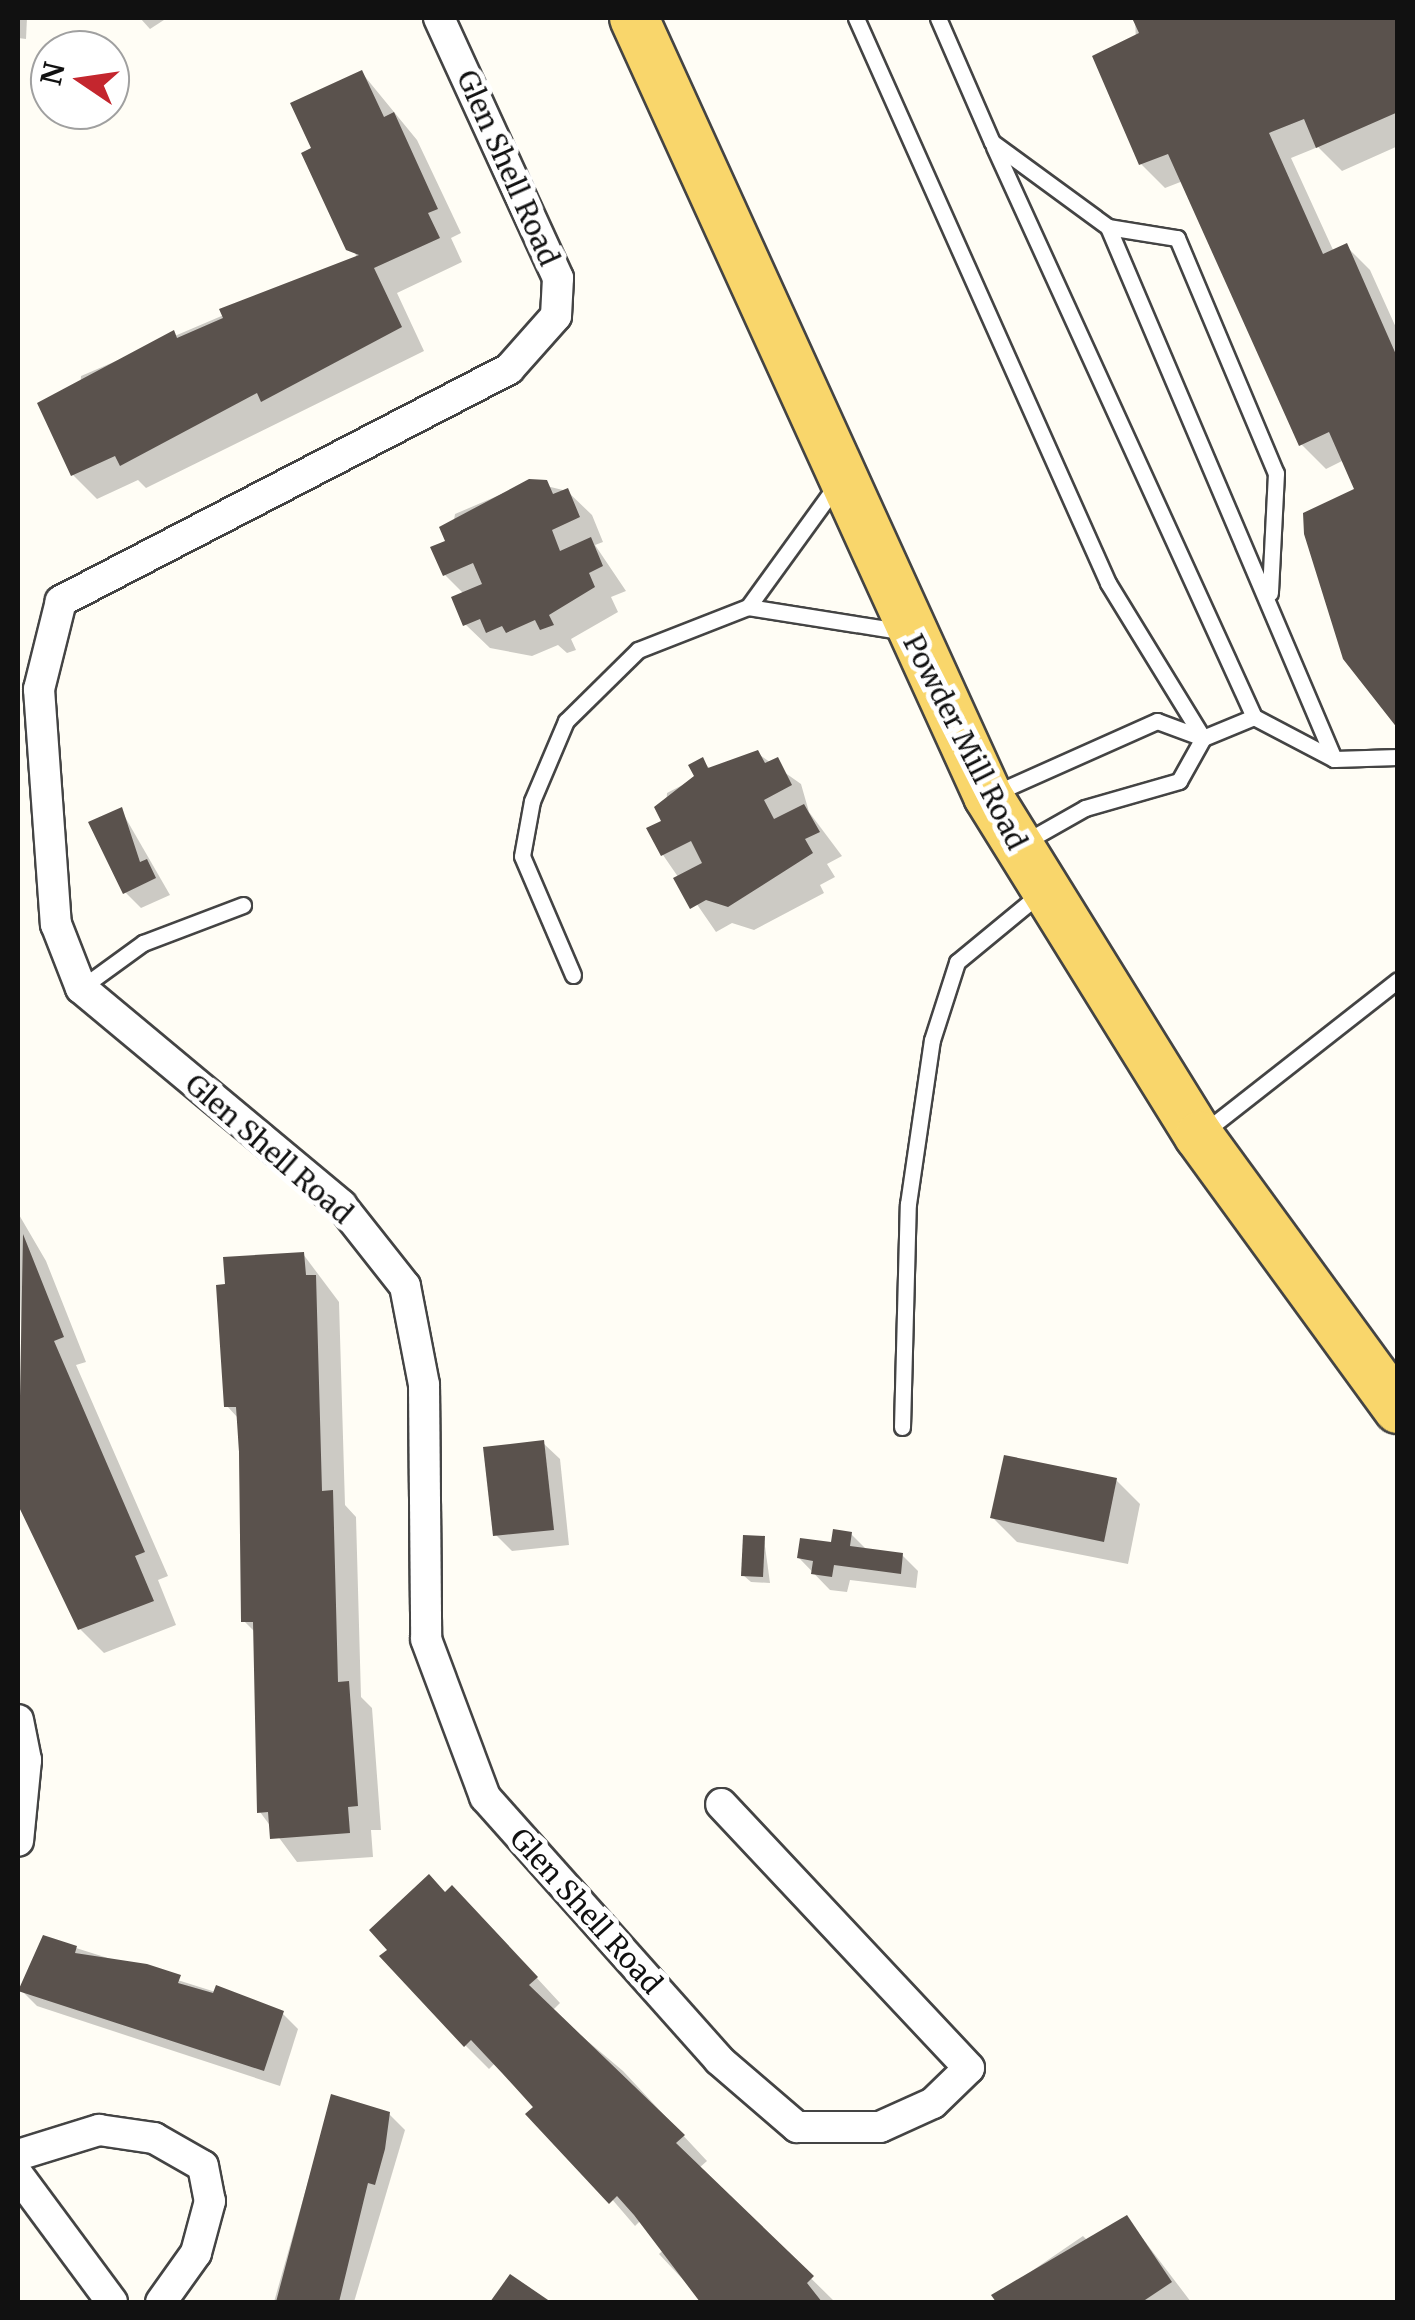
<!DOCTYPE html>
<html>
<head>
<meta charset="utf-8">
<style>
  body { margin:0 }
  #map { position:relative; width:1415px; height:2320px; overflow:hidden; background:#fffdf5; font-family:Merriweather,serif }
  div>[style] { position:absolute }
  .shadow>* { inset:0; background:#0003 }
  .building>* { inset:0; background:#5a524d }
  .roads { filter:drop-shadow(2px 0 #444) drop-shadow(-2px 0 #444) drop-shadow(0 2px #444) drop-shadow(0 -2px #444) }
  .service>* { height:15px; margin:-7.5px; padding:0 7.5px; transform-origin:7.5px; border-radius:7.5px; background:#fff }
  .minor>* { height:30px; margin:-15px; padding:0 15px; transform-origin:15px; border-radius:15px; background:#fff }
  .primary>* { height:48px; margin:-24px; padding:0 24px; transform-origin:24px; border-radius:24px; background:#f9d66b }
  span { translate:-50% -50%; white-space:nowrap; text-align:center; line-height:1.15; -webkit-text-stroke:10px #fff; paint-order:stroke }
  .street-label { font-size:28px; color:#111 }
  .frame { position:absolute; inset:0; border:20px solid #111; pointer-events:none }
  .north { position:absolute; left:30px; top:30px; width:100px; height:100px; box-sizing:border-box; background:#fff; border:2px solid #a0a0a0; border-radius:50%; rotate:283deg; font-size:28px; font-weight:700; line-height:40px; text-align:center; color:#111 }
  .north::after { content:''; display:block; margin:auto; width:35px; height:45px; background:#c4262e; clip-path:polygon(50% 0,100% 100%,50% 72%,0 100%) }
</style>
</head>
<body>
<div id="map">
  <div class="shadow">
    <i style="clip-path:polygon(18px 18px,27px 18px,26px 39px,18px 38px)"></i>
    <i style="clip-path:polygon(140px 18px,167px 18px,150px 29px)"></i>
    <i style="clip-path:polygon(1135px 18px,1398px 18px,1398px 146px,1342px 171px,1318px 147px,1291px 158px,1334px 252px,1346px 246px,1370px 270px,1398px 332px,1398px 725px,1357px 490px,1344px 460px,1326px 469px,1301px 444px,1183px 181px,1165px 188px,1141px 164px)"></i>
    <i style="clip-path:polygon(362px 73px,417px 140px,461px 233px,451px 238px,462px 262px,397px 293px,424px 351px,146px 488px,138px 480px,97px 499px,73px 475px,81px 376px,357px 258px,314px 150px)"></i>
    <i style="clip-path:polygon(530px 482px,567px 491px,592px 515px,603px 542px,595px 545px,626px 591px,611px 597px,618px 612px,571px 639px,576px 650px,567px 653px,558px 645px,532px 656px,490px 648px,465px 624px,464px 594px,445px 575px,455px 514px)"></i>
    <i style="clip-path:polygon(757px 753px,801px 784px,809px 812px,842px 856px,827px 864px,835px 877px,820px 885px,824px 893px,754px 930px,732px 923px,716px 932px,663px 855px,667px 793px,698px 777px,702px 760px,711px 770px)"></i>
    <i style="clip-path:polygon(121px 810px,170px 895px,141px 908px,125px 892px)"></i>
    <i style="clip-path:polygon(18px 1213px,46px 1261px,86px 1362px,76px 1365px,168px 1576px,158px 1580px,176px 1625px,104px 1653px,80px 1629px,18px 1496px,25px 1482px)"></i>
    <i style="clip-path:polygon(303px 1254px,339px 1302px,345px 1505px,356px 1517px,361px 1697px,372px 1708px,381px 1830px,371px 1830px,373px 1857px,297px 1862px,260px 1812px,256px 1633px,244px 1621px,238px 1418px,227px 1406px)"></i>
    <i style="clip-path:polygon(543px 1443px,560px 1459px,569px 1545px,512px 1551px,496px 1535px)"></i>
    <i style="clip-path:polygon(1116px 1480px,1140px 1504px,1128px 1564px,1017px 1542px,993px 1518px)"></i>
    <i style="clip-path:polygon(851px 1534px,868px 1551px,902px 1555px,918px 1571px,916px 1588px,850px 1580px,847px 1592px,830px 1590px,799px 1558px)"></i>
    <i style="clip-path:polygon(764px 1539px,770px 1583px,751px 1582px,743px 1575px)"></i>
    <i style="clip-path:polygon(446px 1894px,476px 1912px,560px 2003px,552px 2011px,623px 2071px,707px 2161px,699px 2168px,835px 2302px,704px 2302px,659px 2254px,667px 2247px,642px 2219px,635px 2226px,495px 2063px,489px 2069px,465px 2045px)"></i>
    <i style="clip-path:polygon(76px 1948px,282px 2013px,298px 2029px,280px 2086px,37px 2006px,21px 1990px)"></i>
    <i style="clip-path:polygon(332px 2097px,389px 2114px,405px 2130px,354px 2302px,274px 2302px)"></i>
    <i style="clip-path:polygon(1127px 2218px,1191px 2302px,995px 2296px,1083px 2236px,1090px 2243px)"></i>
  </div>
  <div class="building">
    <i style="clip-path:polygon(1132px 18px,1398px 18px,1398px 112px,1316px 148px,1304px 119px,1269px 133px,1323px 254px,1347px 243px,1398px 359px,1398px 729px,1343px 659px,1304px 534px,1303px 513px,1354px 489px,1329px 432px,1299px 446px,1168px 154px,1139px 165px,1092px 56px,1139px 33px)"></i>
    <i style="clip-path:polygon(362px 70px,384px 117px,394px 112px,438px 209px,428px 213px,440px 238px,374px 268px,402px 327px,261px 402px,257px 393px,120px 466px,115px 456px,71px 476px,37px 403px,174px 330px,177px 338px,223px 318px,219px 309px,359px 255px,346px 250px,301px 153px,311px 148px,290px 103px)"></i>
    <i style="clip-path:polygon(529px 479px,547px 480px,553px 494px,568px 488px,580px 517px,552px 530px,560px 551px,591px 537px,603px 566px,589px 573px,595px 587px,549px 615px,554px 625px,540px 630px,535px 620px,506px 633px,502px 626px,486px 633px,480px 619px,463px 626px,451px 597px,482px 584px,473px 563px,443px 576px,430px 547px,445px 541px,439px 527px)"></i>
    <i style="clip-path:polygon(758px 750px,765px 763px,778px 757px,792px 785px,764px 800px,774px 819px,804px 804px,820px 832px,805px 839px,813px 853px,728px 907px,706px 900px,690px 909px,673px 878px,702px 863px,691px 841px,661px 856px,646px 828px,661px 821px,654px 807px,694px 776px,688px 765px,703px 757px,708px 768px)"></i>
    <i style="clip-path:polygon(122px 807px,140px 862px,147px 859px,156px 878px,123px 894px,88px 822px)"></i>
    <i style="clip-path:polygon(23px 1234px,64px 1337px,54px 1341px,145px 1552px,135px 1556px,154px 1601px,78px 1630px,18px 1505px)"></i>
    <i style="clip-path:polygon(304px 1252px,306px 1275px,316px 1275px,322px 1491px,333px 1490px,338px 1682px,349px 1681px,358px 1806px,348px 1807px,350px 1833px,270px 1839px,268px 1812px,257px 1813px,253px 1622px,241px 1622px,239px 1452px,236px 1407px,224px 1407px,216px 1285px,225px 1284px,223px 1257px)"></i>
    <i style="clip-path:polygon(544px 1440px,554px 1530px,493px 1536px,483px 1447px)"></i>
    <i style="clip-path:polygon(1004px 1455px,1117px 1478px,1104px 1542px,990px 1518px)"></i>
    <i style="clip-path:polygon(833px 1529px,852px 1532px,850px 1546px,903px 1553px,901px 1574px,834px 1565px,832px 1577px,811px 1574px,813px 1561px,797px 1558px,800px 1538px,831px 1542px)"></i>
    <i style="clip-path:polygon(743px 1535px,765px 1536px,763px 1577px,741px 1576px)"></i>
    <i style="clip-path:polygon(429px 1874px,445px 1892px,452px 1885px,538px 1977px,529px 1985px,685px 2135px,676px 2143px,814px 2276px,807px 2283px,822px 2302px,700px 2302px,634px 2215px,617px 2196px,609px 2204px,525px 2114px,533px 2107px,502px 2073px,471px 2040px,464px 2047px,379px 1956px,387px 1950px,369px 1930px)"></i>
    <i style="clip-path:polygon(43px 1935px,77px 1946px,75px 1953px,147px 1964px,181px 1975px,178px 1983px,213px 1993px,216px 1985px,284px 2011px,264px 2071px,18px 1991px)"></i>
    <i style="clip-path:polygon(331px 2094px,390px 2112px,385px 2149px,375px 2185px,368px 2183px,339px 2302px,276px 2302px)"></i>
    <i style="clip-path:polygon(1127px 2215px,1172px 2282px,1142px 2302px,996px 2302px,991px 2295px)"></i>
    <i style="clip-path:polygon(510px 2274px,551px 2302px,490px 2302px)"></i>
  </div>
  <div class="roads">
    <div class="service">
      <i style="left:856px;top:18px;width:619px;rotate:65.96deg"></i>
      <i style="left:1108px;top:583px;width:182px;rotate:58.5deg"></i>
      <i style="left:938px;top:18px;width:135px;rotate:66.5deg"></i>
      <i style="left:992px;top:142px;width:144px;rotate:36.2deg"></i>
      <i style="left:1108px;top:227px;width:578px;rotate:66.98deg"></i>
      <i style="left:994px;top:147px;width:626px;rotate:65.48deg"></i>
      <i style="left:1254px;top:717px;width:90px;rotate:27.7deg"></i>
      <i style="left:1334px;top:759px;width:64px;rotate:-1.8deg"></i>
      <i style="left:1108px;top:227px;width:70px;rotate:9.1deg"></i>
      <i style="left:1177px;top:238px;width:255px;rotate:67.2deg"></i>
      <i style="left:1276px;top:473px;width:120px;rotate:92.9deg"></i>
      <i style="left:748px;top:607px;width:152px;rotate:-54.1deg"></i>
      <i style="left:991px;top:795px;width:182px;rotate:-24deg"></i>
      <i style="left:1157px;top:721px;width:49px;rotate:20.3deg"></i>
      <i style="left:1025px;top:842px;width:69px;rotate:-29.5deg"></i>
      <i style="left:1085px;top:808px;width:98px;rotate:-16deg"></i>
      <i style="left:1179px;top:781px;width:49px;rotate:-60.8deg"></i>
      <i style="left:1203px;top:738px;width:55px;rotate:-22.4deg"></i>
      <i style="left:573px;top:975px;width:129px;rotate:-113.2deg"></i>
      <i style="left:522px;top:856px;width:56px;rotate:-79.7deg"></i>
      <i style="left:532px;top:801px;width:87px;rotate:-67deg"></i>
      <i style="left:566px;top:721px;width:101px;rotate:-44.6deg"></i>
      <i style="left:638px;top:650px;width:118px;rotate:-21.4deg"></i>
      <i style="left:748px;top:607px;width:160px;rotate:9deg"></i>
      <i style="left:81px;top:988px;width:77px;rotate:-36deg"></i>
      <i style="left:143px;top:943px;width:107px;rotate:-20.8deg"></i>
      <i style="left:1204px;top:1132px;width:246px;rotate:-38.1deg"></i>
      <i style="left:902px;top:1427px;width:223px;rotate:-88.5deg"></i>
      <i style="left:908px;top:1204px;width:166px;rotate:-81.7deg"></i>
      <i style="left:932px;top:1040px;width:82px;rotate:-72.2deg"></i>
      <i style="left:957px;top:962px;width:110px;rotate:-39.5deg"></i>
    </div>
    <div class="minor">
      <i style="left:439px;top:18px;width:286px;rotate:65.4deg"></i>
      <i style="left:558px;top:278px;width:38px;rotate:93deg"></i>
      <i style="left:556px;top:316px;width:71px;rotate:131.6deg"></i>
      <i style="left:509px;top:369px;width:505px;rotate:152.62deg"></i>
      <i style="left:61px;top:601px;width:91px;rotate:104deg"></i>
      <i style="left:39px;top:689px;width:236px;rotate:85.9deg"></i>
      <i style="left:56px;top:924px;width:69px;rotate:68.7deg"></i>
      <i style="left:81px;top:988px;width:339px;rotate:39.8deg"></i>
      <i style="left:341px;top:1205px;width:103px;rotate:51.7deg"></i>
      <i style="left:405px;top:1286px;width:101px;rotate:79.1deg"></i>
      <i style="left:424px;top:1385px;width:254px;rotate:89.5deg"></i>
      <i style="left:426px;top:1639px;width:169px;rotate:69.5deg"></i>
      <i style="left:485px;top:1797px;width:352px;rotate:48.3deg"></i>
      <i style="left:719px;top:2060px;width:103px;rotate:40.7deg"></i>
      <i style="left:797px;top:2127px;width:83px"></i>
      <i style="left:880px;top:2127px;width:58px;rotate:-24.4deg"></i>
      <i style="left:933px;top:2103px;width:50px;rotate:-44.2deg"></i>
      <i style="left:969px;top:2068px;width:362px;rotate:-133.2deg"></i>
      <i style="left:18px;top:1720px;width:41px;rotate:78.7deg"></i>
      <i style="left:26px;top:1760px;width:81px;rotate:95.6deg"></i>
      <i style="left:18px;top:2155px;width:85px;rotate:-17.2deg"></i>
      <i style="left:99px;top:2130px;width:56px;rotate:8.3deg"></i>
      <i style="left:154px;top:2138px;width:56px;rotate:29.7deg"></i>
      <i style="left:203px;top:2166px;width:36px;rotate:79deg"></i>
      <i style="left:210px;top:2201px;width:54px;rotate:105.1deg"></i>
      <i style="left:196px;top:2253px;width:60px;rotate:125.5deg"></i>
      <i style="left:18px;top:2175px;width:158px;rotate:53.5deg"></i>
    </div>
    <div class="primary">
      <i style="left:634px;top:18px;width:855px;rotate:65.53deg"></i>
      <i style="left:988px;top:796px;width:400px;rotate:58.2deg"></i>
      <i style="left:1199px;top:1136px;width:338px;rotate:53.9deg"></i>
    </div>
  </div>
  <div class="street-label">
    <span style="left:508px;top:168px;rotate:66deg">Glen Shell Road</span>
    <span style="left:965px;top:742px;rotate:63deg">Powder Mill Road</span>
    <span style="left:269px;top:1149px;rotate:41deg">Glen Shell Road</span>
    <span style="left:586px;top:1911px;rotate:48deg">Glen Shell Road</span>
  </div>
  <div class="frame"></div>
  <div class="north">N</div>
</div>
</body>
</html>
